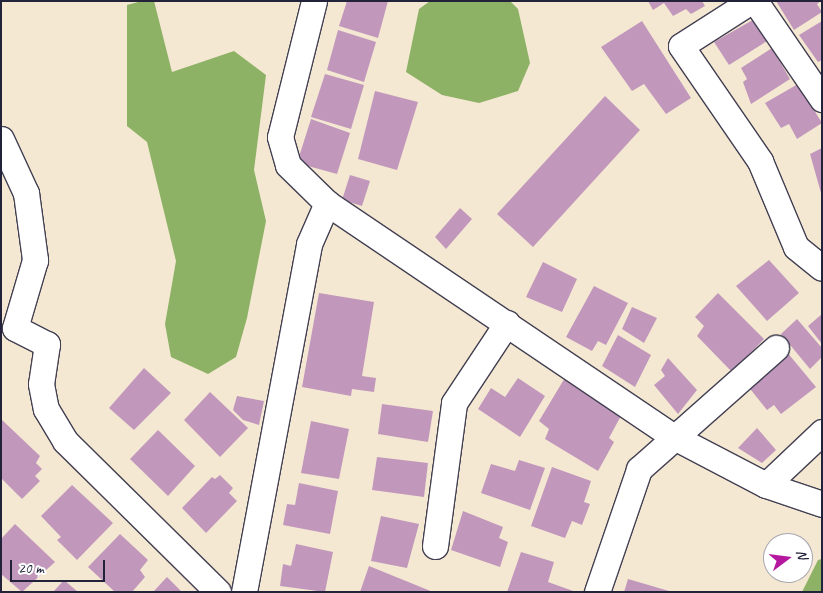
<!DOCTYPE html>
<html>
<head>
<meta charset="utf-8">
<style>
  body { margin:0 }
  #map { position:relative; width:823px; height:593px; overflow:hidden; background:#f5e8d2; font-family:Caveat,sans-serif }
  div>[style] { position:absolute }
  .forest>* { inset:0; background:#8db266 }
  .building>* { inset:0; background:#c198bc }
  .roads { filter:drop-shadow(1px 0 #424052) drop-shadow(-1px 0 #424052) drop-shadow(0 1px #424052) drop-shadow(0 -1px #424052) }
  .minor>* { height:25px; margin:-12.5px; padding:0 12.5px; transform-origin:12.5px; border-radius:12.5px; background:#fff }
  span { translate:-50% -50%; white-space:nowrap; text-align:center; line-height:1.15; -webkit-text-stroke:4.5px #fff; paint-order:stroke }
  .frame { position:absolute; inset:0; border:2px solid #22223b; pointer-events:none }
  .north { position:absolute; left:763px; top:533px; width:50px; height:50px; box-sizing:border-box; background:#fff; border:1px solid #a7a7b1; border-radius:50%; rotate:75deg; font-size:14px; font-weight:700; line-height:20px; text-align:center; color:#22223b }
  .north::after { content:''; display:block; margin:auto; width:18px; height:22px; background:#b5179e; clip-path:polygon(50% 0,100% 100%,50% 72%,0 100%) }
  .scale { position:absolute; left:10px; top:560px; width:95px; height:22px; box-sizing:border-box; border:2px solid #22223b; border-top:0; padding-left:6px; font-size:15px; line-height:18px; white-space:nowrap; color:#22223b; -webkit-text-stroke:4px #fff; paint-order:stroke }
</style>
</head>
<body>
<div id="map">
  <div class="forest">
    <i style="clip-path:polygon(142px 1px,154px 1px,172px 72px,234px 51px,266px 75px,254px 170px,266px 221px,247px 318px,236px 357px,208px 374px,171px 357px,165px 324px,176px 261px,147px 142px,127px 126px,127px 5px)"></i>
    <i style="clip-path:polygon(430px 1px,510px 1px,518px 9px,530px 63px,518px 91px,479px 103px,442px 95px,406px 72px,419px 9px)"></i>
    <i style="clip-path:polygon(822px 559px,822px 592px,802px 592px,818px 560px)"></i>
  </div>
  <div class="building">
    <i style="clip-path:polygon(347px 1px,388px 1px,378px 38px,339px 26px)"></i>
    <i style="clip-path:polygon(648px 1px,702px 1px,705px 6px,691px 14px,686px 9px,673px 16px,664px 3px,653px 10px)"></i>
    <i style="clip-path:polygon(776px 1px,821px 1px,817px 4px,822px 12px,794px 30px)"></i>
    <i style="clip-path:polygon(758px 17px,767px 41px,729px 65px,714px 42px)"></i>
    <i style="clip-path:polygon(642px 21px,691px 98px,666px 114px,644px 84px,632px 91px,601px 47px)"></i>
    <i style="clip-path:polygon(822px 21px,822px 60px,818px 62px,799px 35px)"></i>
    <i style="clip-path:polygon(338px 30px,376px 42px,364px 82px,327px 70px)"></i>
    <i style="clip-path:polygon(772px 48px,790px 79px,751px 104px,743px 82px,747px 79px,741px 68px)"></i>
    <i style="clip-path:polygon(325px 74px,364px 85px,351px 129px,311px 117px)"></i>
    <i style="clip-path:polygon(798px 84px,822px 123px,797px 139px,789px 124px,781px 128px,765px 103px)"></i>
    <i style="clip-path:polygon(375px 91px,418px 102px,397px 170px,358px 159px)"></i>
    <i style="clip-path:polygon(605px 96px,640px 130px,533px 247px,497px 214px)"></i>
    <i style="clip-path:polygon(311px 119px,350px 133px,337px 174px,297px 163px)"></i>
    <i style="clip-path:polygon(822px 148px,822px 193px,821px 193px,810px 154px)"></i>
    <i style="clip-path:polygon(350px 175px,370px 181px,362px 206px,342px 200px)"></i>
    <i style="clip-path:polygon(460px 208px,472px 219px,446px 249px,435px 237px)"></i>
    <i style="clip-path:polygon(769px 260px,799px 293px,767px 321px,736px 286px)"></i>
    <i style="clip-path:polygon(543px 262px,577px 279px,562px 312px,526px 297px)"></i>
    <i style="clip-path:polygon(594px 286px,628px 303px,606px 345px,598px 341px,592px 351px,566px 337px)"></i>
    <i style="clip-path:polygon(319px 293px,374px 302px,362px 376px,376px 378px,374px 392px,352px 389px,351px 396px,302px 387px)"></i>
    <i style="clip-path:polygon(718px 293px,764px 339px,732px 372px,697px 336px,704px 326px,695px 317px)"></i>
    <i style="clip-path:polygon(632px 307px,657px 318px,644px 343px,622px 329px)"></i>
    <i style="clip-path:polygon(822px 314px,822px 344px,808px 326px)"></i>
    <i style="clip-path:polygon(797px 319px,822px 348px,822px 357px,810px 369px,781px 334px)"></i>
    <i style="clip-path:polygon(618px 335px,651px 355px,635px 387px,602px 366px)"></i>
    <i style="clip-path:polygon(786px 351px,816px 387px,781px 414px,774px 405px,767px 410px,747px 385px)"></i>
    <i style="clip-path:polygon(668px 358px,697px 390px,678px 414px,654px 385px,665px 376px,661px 370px)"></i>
    <i style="clip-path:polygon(144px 368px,171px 393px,134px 430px,109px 408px)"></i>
    <i style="clip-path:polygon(566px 376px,622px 414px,609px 438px,614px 442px,598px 471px,545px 439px,549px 429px,539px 421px)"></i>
    <i style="clip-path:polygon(518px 378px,545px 396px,520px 437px,478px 409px,491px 388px,505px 397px)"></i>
    <i style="clip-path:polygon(210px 392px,248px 428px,220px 457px,184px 420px)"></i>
    <i style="clip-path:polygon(237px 396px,264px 401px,259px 425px,243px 420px,233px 410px)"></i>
    <i style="clip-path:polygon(382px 404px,433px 411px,428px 442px,378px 434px)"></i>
    <i style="clip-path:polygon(1px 419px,40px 456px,36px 463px,42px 469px,35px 476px,40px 481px,22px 499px,1px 478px)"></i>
    <i style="clip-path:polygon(311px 421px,349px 429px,339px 479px,301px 473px)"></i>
    <i style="clip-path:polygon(757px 428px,776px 450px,762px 463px,738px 448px)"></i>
    <i style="clip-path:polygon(158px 430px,195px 466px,168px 496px,130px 459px)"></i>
    <i style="clip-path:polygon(377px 457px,428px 463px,424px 497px,372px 490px)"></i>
    <i style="clip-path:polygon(519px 460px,545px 468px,530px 510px,481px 493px,491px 464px,515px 471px)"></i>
    <i style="clip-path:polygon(552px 467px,591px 481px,584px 502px,590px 504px,582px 525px,572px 521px,565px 538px,531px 526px)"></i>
    <i style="clip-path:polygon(220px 475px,233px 488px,229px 493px,237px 501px,206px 533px,182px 508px,212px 477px,215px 479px)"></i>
    <i style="clip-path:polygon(299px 483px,338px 491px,330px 534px,283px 525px,287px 504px,295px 505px)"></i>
    <i style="clip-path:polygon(72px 485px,113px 523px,77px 560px,57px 540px,61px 537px,41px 516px)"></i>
    <i style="clip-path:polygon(463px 511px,503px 527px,499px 538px,508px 542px,500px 567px,451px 550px)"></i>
    <i style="clip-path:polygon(381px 516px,419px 524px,407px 568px,371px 561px)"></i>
    <i style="clip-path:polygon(15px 524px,55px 562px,22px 592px,1px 574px,1px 539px)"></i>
    <i style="clip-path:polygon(120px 534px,148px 560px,140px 570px,145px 577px,132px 592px,115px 592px,88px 567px)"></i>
    <i style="clip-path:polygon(296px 544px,333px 552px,325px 592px,280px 586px,283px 564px,291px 566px)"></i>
    <i style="clip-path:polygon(521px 552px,554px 562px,548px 582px,576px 592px,507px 592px)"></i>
    <i style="clip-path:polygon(369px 566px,433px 592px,360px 592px)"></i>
    <i style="clip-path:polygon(167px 577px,182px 592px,153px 592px)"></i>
    <i style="clip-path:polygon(628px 579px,669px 591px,669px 592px,624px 592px)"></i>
    <i style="clip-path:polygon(64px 580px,78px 592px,53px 592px)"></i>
  </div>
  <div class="roads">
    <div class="minor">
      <i style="left:314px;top:1px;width:140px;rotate:104deg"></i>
      <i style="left:280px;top:137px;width:29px;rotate:74deg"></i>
      <i style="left:288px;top:165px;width:54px;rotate:44.3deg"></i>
      <i style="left:327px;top:203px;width:419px;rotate:34deg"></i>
      <i style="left:674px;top:437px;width:104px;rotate:27.6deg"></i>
      <i style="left:766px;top:485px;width:59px;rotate:18.7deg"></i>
      <i style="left:751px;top:1px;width:83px;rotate:147.3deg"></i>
      <i style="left:681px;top:46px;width:140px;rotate:55.5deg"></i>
      <i style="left:760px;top:161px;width:93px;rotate:67.3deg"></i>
      <i style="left:796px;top:247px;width:33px;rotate:39deg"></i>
      <i style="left:755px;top:1px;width:119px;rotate:55.6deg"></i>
      <i style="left:1px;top:139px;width:60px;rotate:65.2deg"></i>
      <i style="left:26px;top:193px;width:68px;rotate:82.3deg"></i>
      <i style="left:35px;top:260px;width:71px;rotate:106.4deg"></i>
      <i style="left:15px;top:328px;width:36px;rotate:27deg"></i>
      <i style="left:47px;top:344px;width:40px;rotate:98.5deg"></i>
      <i style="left:41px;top:384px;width:25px;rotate:79deg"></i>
      <i style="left:46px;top:409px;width:37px;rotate:59deg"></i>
      <i style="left:65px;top:441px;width:215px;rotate:44.6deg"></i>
      <i style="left:766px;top:485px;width:77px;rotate:-43.4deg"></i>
      <i style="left:435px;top:546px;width:144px;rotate:-82.4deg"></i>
      <i style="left:454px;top:403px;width:96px;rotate:-56.5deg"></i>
      <i style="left:244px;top:592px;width:354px;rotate:-79.4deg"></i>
      <i style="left:309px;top:244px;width:45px;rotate:-66.3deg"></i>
      <i style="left:597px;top:592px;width:130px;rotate:-71.1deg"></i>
      <i style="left:639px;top:469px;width:183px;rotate:-41.5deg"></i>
    </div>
  </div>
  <div class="frame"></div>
  <div class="north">N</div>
  <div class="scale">20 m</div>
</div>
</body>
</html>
